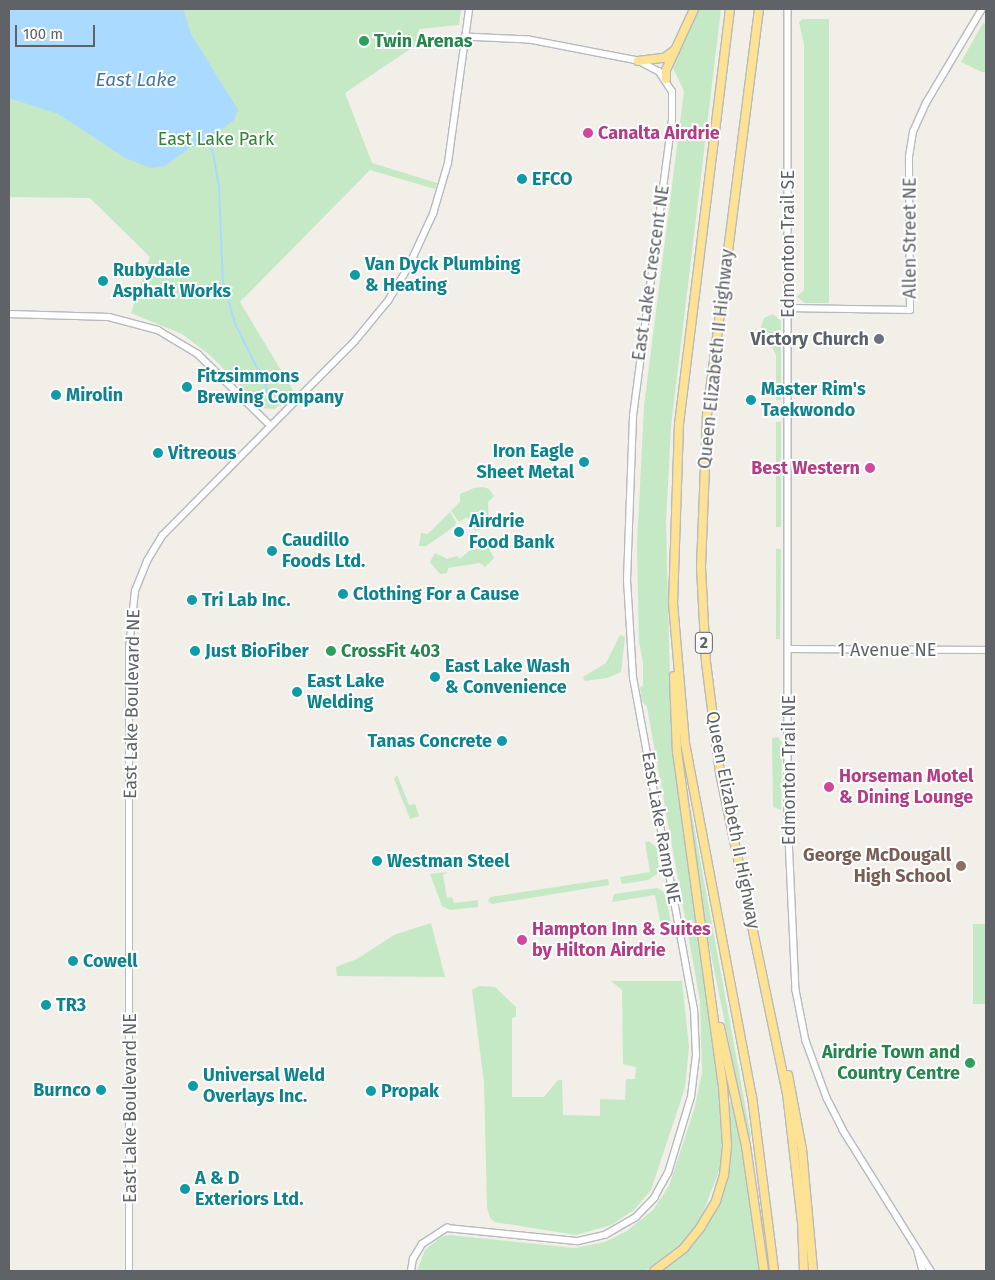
<!DOCTYPE html>
<html>
<head>
<meta charset="utf-8">
<style>
  body { margin:0 }
  #map { position:relative; width:995px; height:1280px; overflow:hidden; background:#f1efe8; font-family:"Fira Sans",sans-serif }
  div>[style] { position:absolute }
  .green>* { inset:0; background:#c5e8c5 }
  .water>* { inset:0; background:#aadaff }
  .stream>* { height:2px; margin:-1px; padding:0 1px; transform-origin:1px; border-radius:1px; background:#aadaff }
  .roads { filter:drop-shadow(1px 0 #b6babf) drop-shadow(-1px 0 #b6babf) drop-shadow(0 1px #b6babf) drop-shadow(0 -1px #b6babf) }
  .secondary>* { height:5.5px; margin:-2.75px; padding:0 2.75px; transform-origin:2.75px; border-radius:2.75px; background:#fff }
  .highway>* { height:8px; margin:-4px; padding:0 4px; transform-origin:4px; border-radius:4px; background:#fde293 }
  .dots>* { width:14px; height:14px; translate:-50% -50%; box-sizing:border-box; border:2px solid #fff; border-radius:50% }
  span { translate:-50% -50%; white-space:nowrap; text-align:center; line-height:1.15; -webkit-text-stroke:4px #fff; paint-order:stroke }
  .shield-label span { padding:1px 4px; background:#fff; border:1px solid; border-radius:4px; -webkit-text-stroke-width:0 }
  .shield-label { font-size:16px; color:#5f6368; font-weight:700 }
  .leisure-label { font-size:18px; color:#27864d; font-weight:700 }
  .left { translate:0 -50%; text-align:left }
  .right { translate:-100% -50%; text-align:right }
  .hotel-label { font-size:18px; color:#b23c85; font-weight:700 }
  .park-label { font-size:18px; color:#348238 }
  .culture-label { font-size:18px; color:#0d838f; font-weight:700 }
  .street-label { font-size:18px; color:#5f6368 }
  .worship-label { font-size:18px; color:#5b616d; font-weight:700 }
  .education-label { font-size:18px; color:#785e54; font-weight:700 }
  .water-label { font-size:19px; color:#4174aa; font-style:italic }
  .frame { position:absolute; inset:0; border:10px solid #5f6368; pointer-events:none }
  .scale { position:absolute; left:15px; top:25px; width:80px; height:22px; box-sizing:border-box; border:2px solid #5f6368; border-top:0; padding-left:6px; font-size:15px; line-height:18px; white-space:nowrap; color:#5f6368; -webkit-text-stroke:4px #fff; paint-order:stroke }
</style>
</head>
<body>
<div id="map">
  <div class="green">
    <i style="clip-path:polygon(9px 9px,461px 9px,459px 25px,419px 29px,416px 45px,345px 93px,372px 163px,437px 183px,435px 189px,370px 170px,240px 302px,294px 392px,275px 409px,262px 408px,211px 356px,182px 334px,131px 313px,150px 257px,90px 198px,9px 197px)"></i>
    <i style="clip-path:polygon(698px 9px,721px 9px,671px 427px,666px 522px,671px 721px,717px 1080px,723px 1135px,720px 1168px,700px 1221px,682px 1243px,645px 1271px,417px 1271px,425px 1250px,441px 1237px,449px 1235px,575px 1248px,605px 1242px,627px 1231px,653px 1210px,669px 1186px,694px 1110px,702px 1073px,700px 1001px,647px 707px,642px 701px,640px 687px,643px 686px,643px 663px,639px 642px,637px 546px,644px 406px,684px 91px,673px 68px)"></i>
    <i style="clip-path:polygon(802px 19px,829px 19px,829px 303px,805px 303px,797px 297px,804px 290px,804px 44px,799px 22px)"></i>
    <i style="clip-path:polygon(983px 23px,986px 24px,986px 72px,982px 72px,961px 62px)"></i>
    <i style="clip-path:polygon(773px 314px,781px 321px,781px 400px,776px 400px,776px 355px,761px 327px,764px 318px)"></i>
    <i style="clip-path:polygon(776px 422px,781px 422px,781px 527px,776px 527px)"></i>
    <i style="clip-path:polygon(483px 487px,489px 489px,494px 496px,488px 502px,489px 527px,475px 531px,467px 517px,459px 522px,451px 511px,460px 502px,460px 494px,474px 488px)"></i>
    <i style="clip-path:polygon(450px 512px,456px 522px,455px 526px,426px 546px,419px 546px,421px 533px,428px 534px)"></i>
    <i style="clip-path:polygon(481px 546px,488px 546px,494px 558px,485px 567px,480px 563px,448px 568px,447px 573px,440px 574px,430px 562px,435px 553px,447px 559px,457px 556px,460px 559px,471px 549px,480px 549px)"></i>
    <i style="clip-path:polygon(776px 549px,781px 549px,780px 639px,776px 639px)"></i>
    <i style="clip-path:polygon(620px 635px,625px 637px,621px 672px,607px 678px,585px 681px,583px 677px,606px 663px)"></i>
    <i style="clip-path:polygon(778px 737px,782px 743px,781px 810px,773px 807px,772px 738px)"></i>
    <i style="clip-path:polygon(397px 775px,409px 805px,415px 804px,419px 816px,410px 819px,394px 779px)"></i>
    <i style="clip-path:polygon(690px 805px,751px 1137px,748px 1138px,703px 914px)"></i>
    <i style="clip-path:polygon(649px 841px,657px 848px,659px 873px,648px 880px,622px 884px,620px 877px,650px 872px,645px 842px)"></i>
    <i style="clip-path:polygon(447px 872px,443px 875px,447px 898px,452px 897px,454px 903px,478px 900px,478px 907px,450px 910px,442px 906px,430px 874px)"></i>
    <i style="clip-path:polygon(608px 879px,609px 885px,492px 904px,488px 901px,490px 897px)"></i>
    <i style="clip-path:polygon(657px 888px,663px 891px,667px 900px,671px 924px,665px 932px,662px 932px,655px 895px,612px 902px,614px 894px)"></i>
    <i style="clip-path:polygon(431px 923px,445px 977px,337px 976px,336px 967px,357px 959px,394px 935px)"></i>
    <i style="clip-path:polygon(973px 924px,986px 924px,986px 1004px,973px 1004px)"></i>
    <i style="clip-path:polygon(611px 981px,682px 981px,689px 1047px,685px 1088px,651px 1190px,634px 1210px,611px 1225px,576px 1235px,495px 1222px,490px 1218px,487px 1207px,484px 1082px,472px 990px,479px 986px,495px 987px,516px 1007px,516px 1017px,512px 1018px,512px 1097px,544px 1097px,558px 1080px,562px 1080px,563px 1115px,600px 1116px,600px 1099px,625px 1100px,626px 1079px,635px 1079px,636px 1067px,623px 1064px,622px 990px)"></i>
    <i style="clip-path:polygon(730px 1098px,745px 1163px,759px 1271px,662px 1271px,700px 1236px,718px 1203px,730px 1154px)"></i>
  </div>
  <div class="water">
    <i style="clip-path:polygon(9px 9px,183px 9px,191px 34px,238px 110px,234px 120px,203px 144px,191px 147px,165px 166px,151px 168px,125px 158px,58px 114px,9px 98px)"></i>
  </div>
  <div class="stream">
    <i style="left:208px;top:141px;width:13px;rotate:67deg"></i>
    <i style="left:213px;top:153px;width:36px;rotate:80deg"></i>
    <i style="left:219px;top:188px;width:94px;rotate:87.6deg"></i>
    <i style="left:223px;top:282px;width:43px;rotate:73.7deg"></i>
    <i style="left:235px;top:323px;width:70px;rotate:63.8deg"></i>
    <i style="left:266px;top:386px;width:14px;rotate:82deg"></i>
  </div>
  <div class="roads">
    <div class="secondary">
      <i style="left:788px;top:9px;width:806px;rotate:90deg"></i>
      <i style="left:788px;top:815px;width:175px;rotate:87.4deg"></i>
      <i style="left:796px;top:990px;width:52px;rotate:78.9deg"></i>
      <i style="left:806px;top:1041px;width:61px;rotate:69.8deg"></i>
      <i style="left:827px;top:1098px;width:36px;rotate:63deg"></i>
      <i style="left:843px;top:1130px;width:166px;rotate:58deg"></i>
      <i style="left:788px;top:308px;width:122px;rotate:0.9deg"></i>
      <i style="left:910px;top:310px;width:153px;rotate:-90.4deg"></i>
      <i style="left:909px;top:157px;width:25px;rotate:-81deg"></i>
      <i style="left:913px;top:132px;width:32px;rotate:-66deg"></i>
      <i style="left:926px;top:103px;width:109px;rotate:-59.2deg"></i>
      <i style="left:9px;top:314px;width:100px;rotate:1.7deg"></i>
      <i style="left:109px;top:317px;width:51px;rotate:14.9deg"></i>
      <i style="left:158px;top:330px;width:47px;rotate:31deg"></i>
      <i style="left:198px;top:354px;width:101px;rotate:44.6deg"></i>
      <i style="left:788px;top:649px;width:198px;rotate:0.3deg"></i>
      <i style="left:918px;top:1252px;width:20px;rotate:75deg"></i>
      <i style="left:129px;top:1271px;width:623px;rotate:-90deg"></i>
      <i style="left:129px;top:648px;width:57px;rotate:-84deg"></i>
      <i style="left:135px;top:591px;width:32px;rotate:-68deg"></i>
      <i style="left:147px;top:561px;width:29px;rotate:-59deg"></i>
      <i style="left:162px;top:536px;width:274px;rotate:-45.3deg"></i>
      <i style="left:355px;top:341px;width:52px;rotate:-50.5deg"></i>
      <i style="left:388px;top:301px;width:39px;rotate:-59deg"></i>
      <i style="left:408px;top:268px;width:60px;rotate:-65.2deg"></i>
      <i style="left:433px;top:214px;width:53px;rotate:-73.6deg"></i>
      <i style="left:448px;top:163px;width:155px;rotate:-82.2deg"></i>
      <i style="left:411px;top:1271px;width:12px;rotate:-81deg"></i>
      <i style="left:413px;top:1259px;width:17px;rotate:-59deg"></i>
      <i style="left:422px;top:1244px;width:30px;rotate:-33deg"></i>
      <i style="left:447px;top:1228px;width:132px;rotate:5.7deg"></i>
      <i style="left:578px;top:1241px;width:28px;rotate:-13deg"></i>
      <i style="left:605px;top:1235px;width:34px;rotate:-30deg"></i>
      <i style="left:635px;top:1218px;width:28px;rotate:-46deg"></i>
      <i style="left:654px;top:1198px;width:29px;rotate:-61deg"></i>
      <i style="left:668px;top:1173px;width:79px;rotate:-73.2deg"></i>
      <i style="left:691px;top:1097px;width:42px;rotate:-83.2deg"></i>
      <i style="left:696px;top:1055px;width:45px;rotate:-92.5deg"></i>
      <i style="left:694px;top:1010px;width:338px;rotate:-100.4deg"></i>
      <i style="left:633px;top:678px;width:98px;rotate:-93.5deg"></i>
      <i style="left:627px;top:580px;width:164px;rotate:-87.9deg"></i>
      <i style="left:633px;top:416px;width:299px;rotate:-82.5deg"></i>
      <i style="left:672px;top:120px;width:28px;rotate:-90deg"></i>
      <i style="left:672px;top:92px;width:24px;rotate:-123deg"></i>
      <i style="left:659px;top:72px;width:24px;rotate:-152deg"></i>
      <i style="left:638px;top:61px;width:111px;rotate:-169.1deg"></i>
      <i style="left:529px;top:40px;width:64px;rotate:-177.3deg"></i>
    </div>
    <div class="highway">
      <i style="left:730px;top:9px;width:418px;rotate:97deg"></i>
      <i style="left:679px;top:424px;width:179px;rotate:91.9deg"></i>
      <i style="left:673px;top:603px;width:141px;rotate:85.1deg"></i>
      <i style="left:685px;top:743px;width:359px;rotate:79.3deg"></i>
      <i style="left:752px;top:1096px;width:176px;rotate:82.8deg"></i>
      <i style="left:759px;top:9px;width:411px;rotate:97.3deg"></i>
      <i style="left:707px;top:417px;width:150px;rotate:92.3deg"></i>
      <i style="left:701px;top:567px;width:95px;rotate:87deg"></i>
      <i style="left:706px;top:662px;width:112px;rotate:82.8deg"></i>
      <i style="left:720px;top:773px;width:327px;rotate:78.2deg"></i>
      <i style="left:787px;top:1093px;width:130px;rotate:83.4deg"></i>
      <i style="left:802px;top:1222px;width:49px;rotate:87.7deg"></i>
      <i style="left:638px;top:61px;width:26px;rotate:-7deg"></i>
      <i style="left:664px;top:58px;width:14px;rotate:-36deg"></i>
      <i style="left:666px;top:79px;width:9px;rotate:-90deg"></i>
      <i style="left:666px;top:70px;width:67px;rotate:-65.3deg"></i>
      <i style="left:720px;top:1027px;width:122px;rotate:77.7deg"></i>
      <i style="left:746px;top:1146px;width:126px;rotate:81.8deg"></i>
      <i style="left:788px;top:1075px;width:75px;rotate:79.3deg"></i>
      <i style="left:802px;top:1149px;width:122px;rotate:84.8deg"></i>
      <i style="left:654px;top:1271px;width:38px;rotate:-37deg"></i>
      <i style="left:684px;top:1248px;width:26px;rotate:-51deg"></i>
      <i style="left:700px;top:1228px;width:31px;rotate:-59deg"></i>
      <i style="left:716px;top:1201px;width:27px;rotate:-73deg"></i>
      <i style="left:724px;top:1175px;width:30px;rotate:-84deg"></i>
      <i style="left:727px;top:1145px;width:58px;rotate:-93.9deg"></i>
      <i style="left:723px;top:1087px;width:338px;rotate:-97.8deg"></i>
      <i style="left:677px;top:752px;width:76px;rotate:-92.3deg"></i>
    </div>
  </div>
  <div class="dots">
    <i style="left:364px;top:41px;background:#2e9e5b"></i>
    <i style="left:588px;top:133px;background:#d1479c"></i>
    <i style="left:522px;top:179px;background:#0f9aa8"></i>
    <i style="left:355px;top:275px;background:#0f9aa8"></i>
    <i style="left:103px;top:281px;background:#0f9aa8"></i>
    <i style="left:879px;top:339px;background:#6b7280"></i>
    <i style="left:187px;top:387px;background:#0f9aa8"></i>
    <i style="left:56px;top:395px;background:#0f9aa8"></i>
    <i style="left:751px;top:400px;background:#0f9aa8"></i>
    <i style="left:158px;top:453px;background:#0f9aa8"></i>
    <i style="left:584px;top:462px;background:#0f9aa8"></i>
    <i style="left:870px;top:468px;background:#d1479c"></i>
    <i style="left:459px;top:532px;background:#0f9aa8"></i>
    <i style="left:272px;top:551px;background:#0f9aa8"></i>
    <i style="left:343px;top:594px;background:#0f9aa8"></i>
    <i style="left:192px;top:600px;background:#0f9aa8"></i>
    <i style="left:195px;top:651px;background:#0f9aa8"></i>
    <i style="left:331px;top:651px;background:#2e9e5b"></i>
    <i style="left:435px;top:677px;background:#0f9aa8"></i>
    <i style="left:297px;top:692px;background:#0f9aa8"></i>
    <i style="left:502px;top:741px;background:#0f9aa8"></i>
    <i style="left:829px;top:787px;background:#d1479c"></i>
    <i style="left:377px;top:861px;background:#0f9aa8"></i>
    <i style="left:961px;top:866px;background:#8d6e63"></i>
    <i style="left:522px;top:940px;background:#d1479c"></i>
    <i style="left:73px;top:961px;background:#0f9aa8"></i>
    <i style="left:46px;top:1005px;background:#0f9aa8"></i>
    <i style="left:970px;top:1063px;background:#2e9e5b"></i>
    <i style="left:193px;top:1086px;background:#0f9aa8"></i>
    <i style="left:101px;top:1090px;background:#0f9aa8"></i>
    <i style="left:371px;top:1091px;background:#0f9aa8"></i>
    <i style="left:185px;top:1189px;background:#0f9aa8"></i>
  </div>
  <div class="shield-label">
    <span style="left:704px;top:643px">2</span>
  </div>
  <div class="leisure-label">
    <span class="left" style="left:374px;top:41px">Twin Arenas</span>
    <span class="left" style="left:341px;top:651px">CrossFit 403</span>
    <span class="right" style="left:960px;top:1063px">Airdrie Town and<br>Country Centre</span>
  </div>
  <div class="hotel-label">
    <span class="left" style="left:598px;top:133px">Canalta Airdrie</span>
    <span class="right" style="left:860px;top:468px">Best Western</span>
    <span class="left" style="left:839px;top:787px">Horseman Motel<br>&amp; Dining Lounge</span>
    <span class="left" style="left:532px;top:940px">Hampton Inn &amp; Suites<br>by Hilton Airdrie</span>
  </div>
  <div class="park-label">
    <span style="left:216px;top:139px">East Lake Park</span>
  </div>
  <div class="culture-label">
    <span class="left" style="left:532px;top:179px">EFCO</span>
    <span class="left" style="left:365px;top:275px">Van Dyck Plumbing<br>&amp; Heating</span>
    <span class="left" style="left:113px;top:281px">Rubydale<br>Asphalt Works</span>
    <span class="left" style="left:197px;top:387px">Fitzsimmons<br>Brewing Company</span>
    <span class="left" style="left:761px;top:400px">Master Rim's<br>Taekwondo</span>
    <span class="left" style="left:66px;top:395px">Mirolin</span>
    <span class="right" style="left:574px;top:462px">Iron Eagle<br>Sheet Metal</span>
    <span class="left" style="left:168px;top:453px">Vitreous</span>
    <span class="left" style="left:469px;top:532px">Airdrie<br>Food Bank</span>
    <span class="left" style="left:282px;top:551px">Caudillo<br>Foods Ltd.</span>
    <span class="left" style="left:353px;top:594px">Clothing For a Cause</span>
    <span class="left" style="left:202px;top:600px">Tri Lab Inc.</span>
    <span class="left" style="left:205px;top:651px">Just BioFiber</span>
    <span class="left" style="left:445px;top:677px">East Lake Wash<br>&amp; Convenience</span>
    <span class="left" style="left:307px;top:692px">East Lake<br>Welding</span>
    <span class="right" style="left:492px;top:741px">Tanas Concrete</span>
    <span class="left" style="left:387px;top:861px">Westman Steel</span>
    <span class="left" style="left:83px;top:961px">Cowell</span>
    <span class="left" style="left:56px;top:1005px">TR3</span>
    <span class="left" style="left:203px;top:1086px">Universal Weld<br>Overlays Inc.</span>
    <span class="right" style="left:91px;top:1090px">Burnco</span>
    <span class="left" style="left:381px;top:1091px">Propak</span>
    <span class="left" style="left:195px;top:1189px">A &amp; D<br>Exteriors Ltd.</span>
  </div>
  <div class="street-label">
    <span style="left:910px;top:238px;rotate:-90deg">Allen Street NE</span>
    <span style="left:788px;top:244px;rotate:-90deg">Edmonton Trail SE</span>
    <span style="left:651px;top:273px;rotate:-82deg">East Lake Crescent NE</span>
    <span style="left:716px;top:359px;rotate:-84deg">Queen Elizabeth II Highway</span>
    <span style="left:887px;top:650px">1 Avenue NE</span>
    <span style="left:132px;top:704px;rotate:-89deg">East Lake Boulevard NE</span>
    <span style="left:789px;top:770px;rotate:-90deg">Edmonton Trail NE</span>
    <span style="left:733px;top:820px;rotate:79deg">Queen Elizabeth II Highway</span>
    <span style="left:661px;top:828px;rotate:80deg">East Lake Ramp NE</span>
    <span style="left:130px;top:1108px;rotate:-90deg">East Lake Boulevard NE</span>
  </div>
  <div class="worship-label">
    <span class="right" style="left:869px;top:339px">Victory Church</span>
  </div>
  <div class="education-label">
    <span class="right" style="left:951px;top:866px">George McDougall<br>High School</span>
  </div>
  <div class="water-label">
    <span style="left:136px;top:80px">East Lake</span>
  </div>
  <div class="frame"></div>
  <div class="scale">100 m</div>
</div>
</body>
</html>
